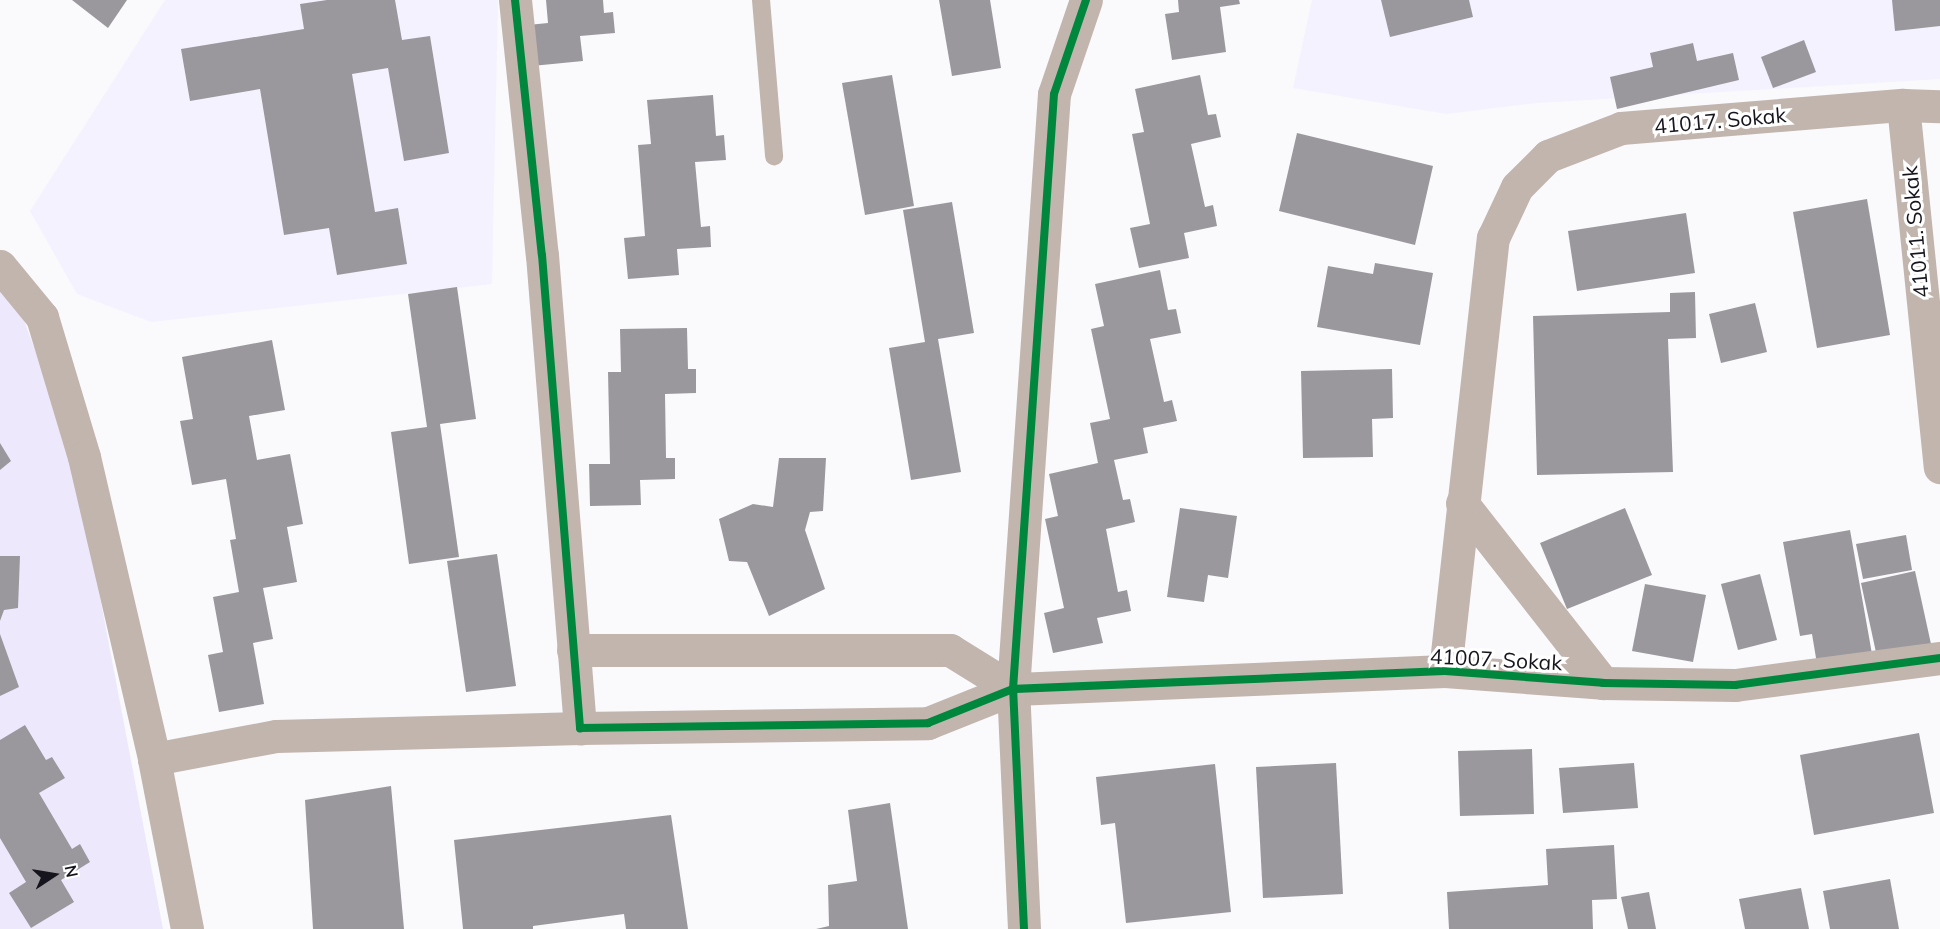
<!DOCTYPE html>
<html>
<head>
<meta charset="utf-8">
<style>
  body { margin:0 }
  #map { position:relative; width:1940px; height:929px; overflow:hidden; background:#faf9fc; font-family:Mulish,sans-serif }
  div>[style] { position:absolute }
  .built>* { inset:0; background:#f4f2fe }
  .green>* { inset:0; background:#ede8fc }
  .building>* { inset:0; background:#9a989d }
  .service>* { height:18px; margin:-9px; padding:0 9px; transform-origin:9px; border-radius:9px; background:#c1b5ae }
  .minor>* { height:33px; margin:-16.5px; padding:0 16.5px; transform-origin:16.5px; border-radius:16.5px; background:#c1b5ae }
  .tertiary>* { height:33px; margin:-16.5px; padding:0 16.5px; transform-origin:16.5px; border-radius:16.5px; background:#c1b5ae }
  .cycleway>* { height:8px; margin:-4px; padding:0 4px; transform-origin:4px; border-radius:4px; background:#00873e }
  span { translate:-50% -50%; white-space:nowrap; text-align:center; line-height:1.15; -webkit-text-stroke:6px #fff; paint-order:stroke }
  .street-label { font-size:21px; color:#16141c }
  .north { position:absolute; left:24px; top:845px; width:60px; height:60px; -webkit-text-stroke:4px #fff; paint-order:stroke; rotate:78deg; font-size:16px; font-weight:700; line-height:24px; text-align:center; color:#16141c }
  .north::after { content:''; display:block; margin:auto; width:21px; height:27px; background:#16141c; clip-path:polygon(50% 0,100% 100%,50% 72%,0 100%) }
</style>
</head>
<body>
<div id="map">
  <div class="built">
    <i style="clip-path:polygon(165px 0,498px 0,492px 284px,151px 322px,77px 294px,30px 211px)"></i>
    <i style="clip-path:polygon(1312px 0,1940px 0,1940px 79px,1537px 103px,1446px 114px,1293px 88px)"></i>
  </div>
  <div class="green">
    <i style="clip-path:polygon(0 278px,15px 296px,72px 450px,163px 929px,0 929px)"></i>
  </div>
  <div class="building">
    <i style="clip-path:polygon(72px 0,127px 0,108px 28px)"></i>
    <i style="clip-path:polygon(327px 0,395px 0,402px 40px,430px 36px,449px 153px,404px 161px,388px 68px,352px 74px,375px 212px,398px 208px,407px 264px,337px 275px,329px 228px,284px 235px,260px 89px,190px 101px,181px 49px,304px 29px,300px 4px)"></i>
    <i style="clip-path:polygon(546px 0,603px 0,604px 13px,613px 12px,615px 33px,580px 36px,583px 61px,532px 66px,528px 25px,548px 23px)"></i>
    <i style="clip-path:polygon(939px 0,990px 0,1001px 68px,952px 76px)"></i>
    <i style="clip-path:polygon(1178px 0,1239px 0,1240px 4px,1220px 7px,1226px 52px,1172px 60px,1165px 14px,1179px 12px)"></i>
    <i style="clip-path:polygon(1381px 0,1469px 0,1473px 17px,1390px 37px)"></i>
    <i style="clip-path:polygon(1892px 0,1940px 0,1940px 26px,1895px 31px)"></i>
    <i style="clip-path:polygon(1804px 40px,1816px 72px,1773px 88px,1761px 57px)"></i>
    <i style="clip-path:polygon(1693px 43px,1697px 61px,1733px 53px,1739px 80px,1617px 109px,1610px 77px,1653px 67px,1650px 53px)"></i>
    <i style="clip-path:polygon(892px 75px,914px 206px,865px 215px,842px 83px)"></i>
    <i style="clip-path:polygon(1200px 75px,1208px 115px,1216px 114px,1221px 137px,1191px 144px,1205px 207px,1213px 205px,1217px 226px,1184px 233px,1189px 258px,1139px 268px,1130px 228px,1150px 224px,1132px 134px,1144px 132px,1135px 89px)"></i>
    <i style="clip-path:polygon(713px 95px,716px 136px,724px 135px,726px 160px,695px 162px,701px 227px,710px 226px,711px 247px,677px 249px,679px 275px,628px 279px,624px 238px,645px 236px,638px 145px,651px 144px,647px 100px)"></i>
    <i style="clip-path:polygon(1297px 133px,1433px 166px,1415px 245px,1279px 211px)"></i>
    <i style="clip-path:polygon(1867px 199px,1890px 335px,1817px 348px,1793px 212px)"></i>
    <i style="clip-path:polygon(952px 202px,974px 333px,938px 339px,961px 472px,911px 480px,889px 348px,925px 342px,903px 210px)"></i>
    <i style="clip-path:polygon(1686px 213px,1695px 273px,1577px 291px,1568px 231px)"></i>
    <i style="clip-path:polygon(1375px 263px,1433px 273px,1420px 345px,1317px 327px,1328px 266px,1373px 274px)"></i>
    <i style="clip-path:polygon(1160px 270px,1168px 310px,1176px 309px,1181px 333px,1150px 339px,1164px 402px,1172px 400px,1177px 421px,1143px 428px,1148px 453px,1114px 460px,1123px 500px,1130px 499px,1135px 522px,1106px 529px,1118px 592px,1127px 590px,1131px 611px,1097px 618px,1103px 643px,1053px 653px,1044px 613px,1064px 608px,1045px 519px,1058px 516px,1049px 474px,1098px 463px,1090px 423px,1110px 419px,1091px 329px,1104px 326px,1095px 284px)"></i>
    <i style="clip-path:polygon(457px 287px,476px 419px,440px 424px,459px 557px,409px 564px,391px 432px,427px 427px,408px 294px)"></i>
    <i style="clip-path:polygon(1695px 292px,1696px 338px,1668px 339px,1673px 472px,1537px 475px,1533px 316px,1670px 312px,1670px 293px)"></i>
    <i style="clip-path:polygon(1755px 303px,1767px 352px,1721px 363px,1709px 314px)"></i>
    <i style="clip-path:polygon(687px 328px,688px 369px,696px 369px,696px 393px,665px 394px,666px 458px,675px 458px,675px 479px,640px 480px,641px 505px,590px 506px,589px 464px,610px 464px,608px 372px,621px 372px,620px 329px)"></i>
    <i style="clip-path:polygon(272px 340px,285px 410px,249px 416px,257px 460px,290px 454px,303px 524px,287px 527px,297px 582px,263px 588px,273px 639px,253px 643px,264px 704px,219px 712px,208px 655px,223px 652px,213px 597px,239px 592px,230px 540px,236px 539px,226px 479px,192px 485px,180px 421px,193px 419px,182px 357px)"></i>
    <i style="clip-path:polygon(1392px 369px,1393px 418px,1372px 419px,1373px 457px,1303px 458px,1301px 371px)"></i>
    <i style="clip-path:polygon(0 443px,11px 461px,0 470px)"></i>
    <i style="clip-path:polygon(779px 458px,826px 458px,823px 511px,810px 512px,805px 530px,825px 589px,769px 616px,747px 562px,729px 561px,719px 519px,753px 504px,773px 507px)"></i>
    <i style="clip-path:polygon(1180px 508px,1237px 516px,1228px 578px,1208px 575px,1204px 602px,1167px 597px)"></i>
    <i style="clip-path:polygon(1625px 508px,1652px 575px,1567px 609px,1540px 543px)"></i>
    <i style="clip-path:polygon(1850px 530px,1872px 654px,1817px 664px,1812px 634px,1800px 636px,1783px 542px)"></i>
    <i style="clip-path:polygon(1906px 535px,1912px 570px,1863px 579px,1856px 544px)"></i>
    <i style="clip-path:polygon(497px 554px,516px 686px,466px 692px,447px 561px)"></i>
    <i style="clip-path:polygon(0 556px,20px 556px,18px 608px,4px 610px,0 621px)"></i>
    <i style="clip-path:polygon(1915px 571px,1931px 644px,1877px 657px,1861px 583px)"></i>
    <i style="clip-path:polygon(1760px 574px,1777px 640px,1738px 650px,1721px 584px)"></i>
    <i style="clip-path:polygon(1645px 584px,1706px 595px,1693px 662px,1632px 651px)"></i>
    <i style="clip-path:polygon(0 634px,19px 687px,0 696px)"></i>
    <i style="clip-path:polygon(25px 725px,46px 760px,52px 757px,65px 778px,39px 793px,72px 849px,80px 844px,90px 862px,61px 880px,74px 902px,31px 928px,9px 893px,26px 882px,0 838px,0 740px)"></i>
    <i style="clip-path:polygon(1919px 733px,1934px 813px,1814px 835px,1800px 755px)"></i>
    <i style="clip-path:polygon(1532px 749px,1534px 814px,1460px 816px,1458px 751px)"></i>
    <i style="clip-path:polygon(1336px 763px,1343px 894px,1263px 898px,1256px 767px)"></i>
    <i style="clip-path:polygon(1634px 763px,1638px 808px,1563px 813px,1559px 768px)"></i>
    <i style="clip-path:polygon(1215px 764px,1231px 912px,1126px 923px,1115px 823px,1101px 825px,1096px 777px)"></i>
    <i style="clip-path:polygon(391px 786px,404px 929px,313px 929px,305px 800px)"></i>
    <i style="clip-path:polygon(890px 803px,908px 929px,816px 929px,829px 926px,828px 885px,857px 881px,848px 810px)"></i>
    <i style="clip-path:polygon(671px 815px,688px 929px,626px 929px,624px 914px,533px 926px,533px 929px,463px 929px,454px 840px)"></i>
    <i style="clip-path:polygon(1614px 845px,1617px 899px,1592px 900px,1593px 929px,1449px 929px,1447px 892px,1548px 885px,1546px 849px)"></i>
    <i style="clip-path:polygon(1890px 879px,1899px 929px,1830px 929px,1823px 891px)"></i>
    <i style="clip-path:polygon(1801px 888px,1809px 929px,1745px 929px,1739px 899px)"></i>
    <i style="clip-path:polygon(1649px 892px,1656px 929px,1628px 929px,1621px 897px)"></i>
  </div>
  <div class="service">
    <i style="left:761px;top:0;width:157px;rotate:85.2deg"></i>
  </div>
  <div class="minor">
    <i style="left:515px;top:0;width:256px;rotate:84deg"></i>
    <i style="left:542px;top:255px;width:475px;rotate:85.4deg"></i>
    <i style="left:580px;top:728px;width:348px;rotate:-0.8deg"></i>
    <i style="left:928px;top:723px;width:92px;rotate:-21.8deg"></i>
    <i style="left:1013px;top:689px;width:432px;rotate:-2.4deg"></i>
    <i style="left:1445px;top:671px;width:158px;rotate:4.3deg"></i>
    <i style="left:1603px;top:683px;width:132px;rotate:0.9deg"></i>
    <i style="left:1735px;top:685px;width:207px;rotate:-7.5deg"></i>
    <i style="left:1903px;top:105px;width:364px;rotate:84.2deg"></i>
    <i style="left:1462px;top:503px;width:229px;rotate:51.9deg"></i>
    <i style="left:573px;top:650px;width:377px"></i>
    <i style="left:950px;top:650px;width:74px;rotate:31.8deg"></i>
    <i style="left:1445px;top:671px;width:436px;rotate:-83.7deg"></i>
    <i style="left:1493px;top:238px;width:56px;rotate:-64.8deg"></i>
    <i style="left:1517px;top:187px;width:44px;rotate:-45deg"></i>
    <i style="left:1548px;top:156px;width:78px;rotate:-21deg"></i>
    <i style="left:1621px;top:128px;width:283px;rotate:-4.7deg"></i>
    <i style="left:1903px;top:105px;width:37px;rotate:2deg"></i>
    <i style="left:154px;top:759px;width:124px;rotate:-10.7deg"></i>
    <i style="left:276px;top:736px;width:304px;rotate:-1.5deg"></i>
  </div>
  <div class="tertiary">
    <i style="left:0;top:266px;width:66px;rotate:50.5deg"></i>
    <i style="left:42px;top:317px;width:146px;rotate:73.3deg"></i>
    <i style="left:84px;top:457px;width:310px;rotate:76.9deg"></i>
    <i style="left:154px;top:759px;width:173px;rotate:79deg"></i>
    <i style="left:1024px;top:929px;width:240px;rotate:-92.6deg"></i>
    <i style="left:1013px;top:689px;width:596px;rotate:-86.06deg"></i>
    <i style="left:1054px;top:94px;width:99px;rotate:-71.2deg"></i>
  </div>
  <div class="cycleway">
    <i style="left:515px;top:0;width:256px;rotate:84deg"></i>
    <i style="left:542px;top:255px;width:475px;rotate:85.4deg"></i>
    <i style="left:580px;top:728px;width:348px;rotate:-0.8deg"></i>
    <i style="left:928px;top:723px;width:92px;rotate:-21.8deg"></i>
    <i style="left:1013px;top:689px;width:432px;rotate:-2.4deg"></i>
    <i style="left:1445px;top:671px;width:158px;rotate:4.3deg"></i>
    <i style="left:1603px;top:683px;width:132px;rotate:0.9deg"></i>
    <i style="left:1735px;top:685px;width:207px;rotate:-7.5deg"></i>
    <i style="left:1024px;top:929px;width:240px;rotate:-92.6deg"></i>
    <i style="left:1013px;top:689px;width:596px;rotate:-86.06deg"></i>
    <i style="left:1054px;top:94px;width:99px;rotate:-71.2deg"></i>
  </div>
  <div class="street-label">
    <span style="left:1720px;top:120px;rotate:-5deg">41017. Sokak</span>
    <span style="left:1915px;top:232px;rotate:-95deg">41011. Sokak</span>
    <span style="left:1496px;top:659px;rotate:3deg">41007. Sokak</span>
  </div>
  <div class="north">N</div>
</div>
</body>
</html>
